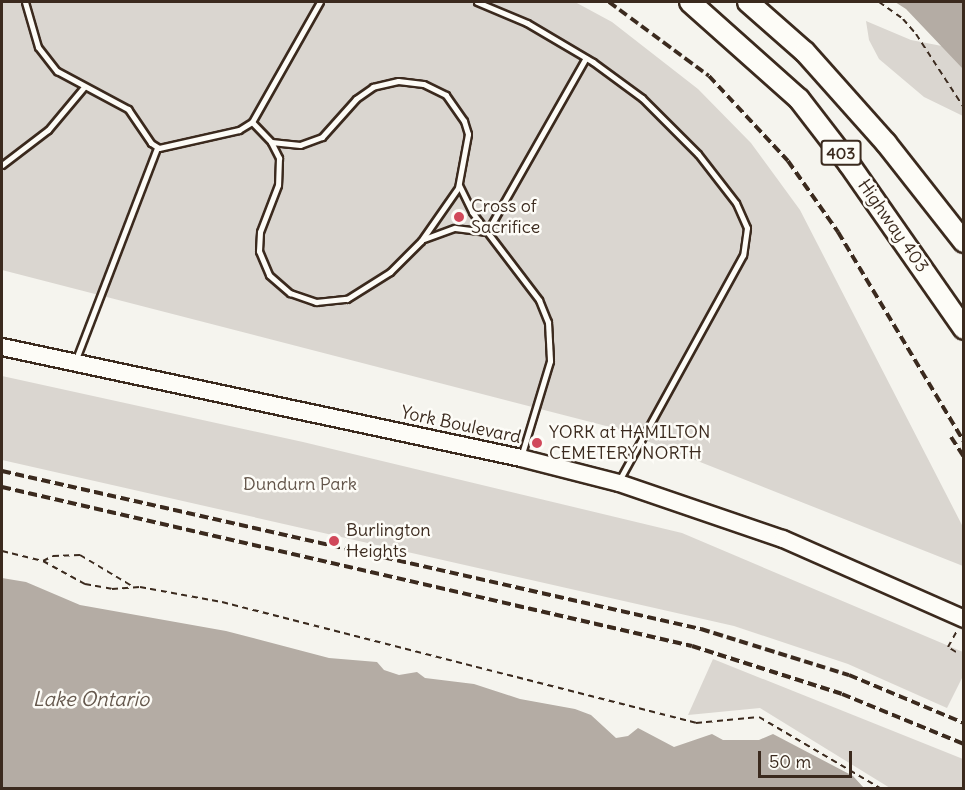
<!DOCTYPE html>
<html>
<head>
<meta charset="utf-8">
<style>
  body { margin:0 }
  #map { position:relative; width:965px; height:790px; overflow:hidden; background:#f5f4ee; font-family:Delius,sans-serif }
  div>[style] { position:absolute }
  .green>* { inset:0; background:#dad6d0 }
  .water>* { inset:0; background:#b4aca4 }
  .path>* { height:2px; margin-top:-1px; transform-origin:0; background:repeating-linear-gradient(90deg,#3b2a1e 0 6px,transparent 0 10.5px) }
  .roads { filter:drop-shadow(2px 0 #3b2a1e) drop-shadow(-2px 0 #3b2a1e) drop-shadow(0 2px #3b2a1e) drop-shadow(0 -2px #3b2a1e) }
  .lane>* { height:5px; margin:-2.5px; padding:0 2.5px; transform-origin:2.5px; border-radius:2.5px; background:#fdfcf7 }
  .primary>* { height:16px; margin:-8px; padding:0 8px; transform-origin:8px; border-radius:8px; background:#fdfcf7 }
  .highway>* { height:20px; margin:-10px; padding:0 10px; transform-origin:10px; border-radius:10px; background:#fdfcf7 }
  .rail>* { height:4px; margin-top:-2px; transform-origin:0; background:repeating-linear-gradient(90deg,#3b2a1e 0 9px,transparent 0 13.5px) }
  .dots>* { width:16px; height:16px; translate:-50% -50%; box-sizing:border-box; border:3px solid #fdfcf7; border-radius:50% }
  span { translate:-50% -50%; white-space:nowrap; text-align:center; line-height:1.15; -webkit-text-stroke:5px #fdfcf7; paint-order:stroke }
  .shield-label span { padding:2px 4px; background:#fdfcf7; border:2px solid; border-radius:4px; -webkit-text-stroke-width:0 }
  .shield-label { font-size:16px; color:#3b2a1e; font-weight:700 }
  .poi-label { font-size:18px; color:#3b2a1e }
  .left { translate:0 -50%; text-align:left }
  .street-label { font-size:18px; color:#3b2a1e }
  .park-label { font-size:18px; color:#63554a }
  .water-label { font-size:20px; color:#65584d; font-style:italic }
  .frame { position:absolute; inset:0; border:3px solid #3b2a1e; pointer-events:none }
  .scale { position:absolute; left:758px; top:751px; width:94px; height:27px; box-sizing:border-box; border:3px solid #3b2a1e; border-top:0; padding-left:8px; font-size:18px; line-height:21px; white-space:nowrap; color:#3b2a1e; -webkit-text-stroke:4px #fdfcf7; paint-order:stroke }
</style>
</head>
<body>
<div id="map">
  <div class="green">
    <i style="clip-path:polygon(2px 2px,575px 2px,612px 22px,698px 89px,751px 143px,800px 210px,963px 527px,963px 566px,614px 428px,2px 270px)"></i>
    <i style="clip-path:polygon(866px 21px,911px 40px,947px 47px,963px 57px,963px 116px,924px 97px,879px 59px,869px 40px)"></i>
    <i style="clip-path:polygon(2px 376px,303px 442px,682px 533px,963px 652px,963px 676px,947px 708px,848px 664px,734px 626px,2px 460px)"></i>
    <i style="clip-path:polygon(713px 659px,963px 759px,963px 788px,890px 788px,760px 708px,688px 715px)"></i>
  </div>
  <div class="water">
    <i style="clip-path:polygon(895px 2px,963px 2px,963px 69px,906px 9px)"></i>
    <i style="clip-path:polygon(2px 578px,26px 582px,80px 605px,226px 631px,329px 658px,377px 662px,384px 670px,399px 675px,417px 672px,425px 678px,474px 684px,520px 699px,575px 709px,591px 715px,616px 738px,628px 736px,638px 728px,674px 747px,712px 734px,723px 740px,759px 740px,773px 734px,853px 776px,864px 788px,2px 788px)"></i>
  </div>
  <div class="path">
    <i style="left:879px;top:2px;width:29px;rotate:35deg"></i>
    <i style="left:903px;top:19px;width:20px;rotate:49deg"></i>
    <i style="left:916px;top:34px;width:88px;rotate:57deg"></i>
    <i style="left:2px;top:551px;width:42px;rotate:13.7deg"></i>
    <i style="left:43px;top:561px;width:48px;rotate:28.7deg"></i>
    <i style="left:85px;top:584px;width:27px;rotate:10deg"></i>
    <i style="left:112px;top:589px;width:28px;rotate:-4deg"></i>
    <i style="left:140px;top:587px;width:83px;rotate:10.4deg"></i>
    <i style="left:222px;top:602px;width:489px;rotate:14.3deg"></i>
    <i style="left:696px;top:723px;width:63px;rotate:-5.4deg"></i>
    <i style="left:759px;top:717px;width:140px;rotate:30.4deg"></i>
    <i style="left:43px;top:561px;width:11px;rotate:-27deg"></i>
    <i style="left:53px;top:556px;width:27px;rotate:-2deg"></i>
    <i style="left:80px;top:555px;width:61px;rotate:30.8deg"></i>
    <i style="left:956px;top:652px;width:9px;rotate:-148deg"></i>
    <i style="left:948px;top:647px;width:18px;rotate:-61deg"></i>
  </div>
  <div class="roads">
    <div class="lane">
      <i style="left:25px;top:2px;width:47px;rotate:73.9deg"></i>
      <i style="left:38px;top:47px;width:31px;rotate:52deg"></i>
      <i style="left:57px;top:71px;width:81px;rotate:28.2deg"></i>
      <i style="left:128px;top:109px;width:41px;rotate:55.9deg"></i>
      <i style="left:151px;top:143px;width:9px;rotate:32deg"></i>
      <i style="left:159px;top:148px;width:82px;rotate:-12.7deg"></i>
      <i style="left:239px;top:130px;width:15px;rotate:-32deg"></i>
      <i style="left:252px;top:122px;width:138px;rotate:-60.5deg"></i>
      <i style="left:477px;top:2px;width:54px;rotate:22.8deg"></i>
      <i style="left:527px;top:23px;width:77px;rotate:30.6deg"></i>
      <i style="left:593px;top:62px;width:61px;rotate:36.3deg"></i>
      <i style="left:642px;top:98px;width:79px;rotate:45deg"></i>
      <i style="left:698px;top:154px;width:62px;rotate:52.2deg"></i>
      <i style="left:736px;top:203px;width:27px;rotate:66deg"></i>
      <i style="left:747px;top:228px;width:27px;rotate:98deg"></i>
      <i style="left:743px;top:255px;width:258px;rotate:118.8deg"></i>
      <i style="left:252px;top:122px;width:28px;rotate:46deg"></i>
      <i style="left:271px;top:142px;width:18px;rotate:63deg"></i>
      <i style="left:279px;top:158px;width:27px;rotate:92deg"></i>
      <i style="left:278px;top:185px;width:50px;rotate:111deg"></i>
      <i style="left:260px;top:232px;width:19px;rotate:93deg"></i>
      <i style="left:259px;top:251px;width:26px;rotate:67deg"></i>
      <i style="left:269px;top:275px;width:28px;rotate:41deg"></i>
      <i style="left:290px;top:293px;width:28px;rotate:19deg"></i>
      <i style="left:316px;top:302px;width:31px;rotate:-6deg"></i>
      <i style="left:347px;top:299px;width:51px;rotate:-32.1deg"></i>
      <i style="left:390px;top:272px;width:44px;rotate:-45deg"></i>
      <i style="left:421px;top:241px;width:65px;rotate:-55.1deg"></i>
      <i style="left:458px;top:188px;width:55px;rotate:-79.5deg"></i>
      <i style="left:468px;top:134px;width:14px;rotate:-107deg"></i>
      <i style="left:464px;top:121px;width:32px;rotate:-125deg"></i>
      <i style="left:446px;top:95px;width:25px;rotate:-154deg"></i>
      <i style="left:423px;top:84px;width:25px;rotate:-173deg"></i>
      <i style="left:398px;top:81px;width:26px;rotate:167deg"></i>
      <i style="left:373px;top:87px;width:21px;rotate:145deg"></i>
      <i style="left:356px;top:99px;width:51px;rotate:131.8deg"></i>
      <i style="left:322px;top:137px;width:23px;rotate:160deg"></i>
      <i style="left:300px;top:145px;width:29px;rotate:-174deg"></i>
      <i style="left:2px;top:165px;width:58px;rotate:-37.3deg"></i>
      <i style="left:48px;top:130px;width:56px;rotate:-50.1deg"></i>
      <i style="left:459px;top:185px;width:30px;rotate:64deg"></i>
      <i style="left:472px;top:212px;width:111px;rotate:52.7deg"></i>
      <i style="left:539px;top:300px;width:24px;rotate:68deg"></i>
      <i style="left:548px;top:322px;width:39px;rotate:87deg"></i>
      <i style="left:550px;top:361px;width:97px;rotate:106.8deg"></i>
      <i style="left:487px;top:232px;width:200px;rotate:-60.4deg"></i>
      <i style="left:424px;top:239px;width:33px;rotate:-20deg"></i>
      <i style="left:455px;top:228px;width:32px;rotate:7deg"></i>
      <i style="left:76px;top:359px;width:226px;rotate:-69deg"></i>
    </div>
    <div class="primary">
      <i style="left:2px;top:347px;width:531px;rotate:12.07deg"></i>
      <i style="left:521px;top:458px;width:101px;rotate:14.3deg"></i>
      <i style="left:619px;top:483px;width:173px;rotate:18.9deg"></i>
      <i style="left:783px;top:539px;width:198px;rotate:23.8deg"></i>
    </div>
    <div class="highway">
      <i style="left:690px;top:2px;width:146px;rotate:41.7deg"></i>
      <i style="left:799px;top:99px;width:82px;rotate:52.4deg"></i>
      <i style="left:849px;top:164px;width:201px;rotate:55.1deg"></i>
      <i style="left:748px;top:2px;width:76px;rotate:41.3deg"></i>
      <i style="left:805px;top:52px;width:122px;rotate:48.3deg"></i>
      <i style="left:886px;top:143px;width:126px;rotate:51.8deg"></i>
    </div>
  </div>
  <div class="rail">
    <i style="left:609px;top:2px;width:124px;rotate:36.5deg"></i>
    <i style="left:709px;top:76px;width:116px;rotate:47.1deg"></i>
    <i style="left:788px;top:161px;width:87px;rotate:54.8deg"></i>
    <i style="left:838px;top:232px;width:245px;rotate:59deg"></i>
    <i style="left:951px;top:437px;width:24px;rotate:57deg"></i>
    <i style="left:2px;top:471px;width:717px;rotate:12.74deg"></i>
    <i style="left:701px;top:629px;width:155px;rotate:17.3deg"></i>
    <i style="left:849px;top:675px;width:125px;rotate:22.7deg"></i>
    <i style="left:2px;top:487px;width:708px;rotate:12.98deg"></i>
    <i style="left:692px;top:646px;width:157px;rotate:17.7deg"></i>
    <i style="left:842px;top:694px;width:132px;rotate:22.3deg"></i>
  </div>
  <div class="dots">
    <i style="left:459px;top:217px;background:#d1495b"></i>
    <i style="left:537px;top:443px;background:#d1495b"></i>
    <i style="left:334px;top:541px;background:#d1495b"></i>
  </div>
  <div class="shield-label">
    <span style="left:841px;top:153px">403</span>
  </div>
  <div class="poi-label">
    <span class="left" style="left:471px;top:217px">Cross of<br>Sacrifice</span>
    <span class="left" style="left:549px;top:443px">YORK at HAMILTON<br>CEMETERY NORTH</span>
    <span class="left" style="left:346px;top:541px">Burlington<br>Heights</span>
  </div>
  <div class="street-label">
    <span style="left:893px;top:226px;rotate:55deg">Highway 403</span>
    <span style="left:461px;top:425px;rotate:12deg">York Boulevard</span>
  </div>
  <div class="park-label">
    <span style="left:300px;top:484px">Dundurn Park</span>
  </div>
  <div class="water-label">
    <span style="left:91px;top:698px">Lake Ontario</span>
  </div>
  <div class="frame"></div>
  <div class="scale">50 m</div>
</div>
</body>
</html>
